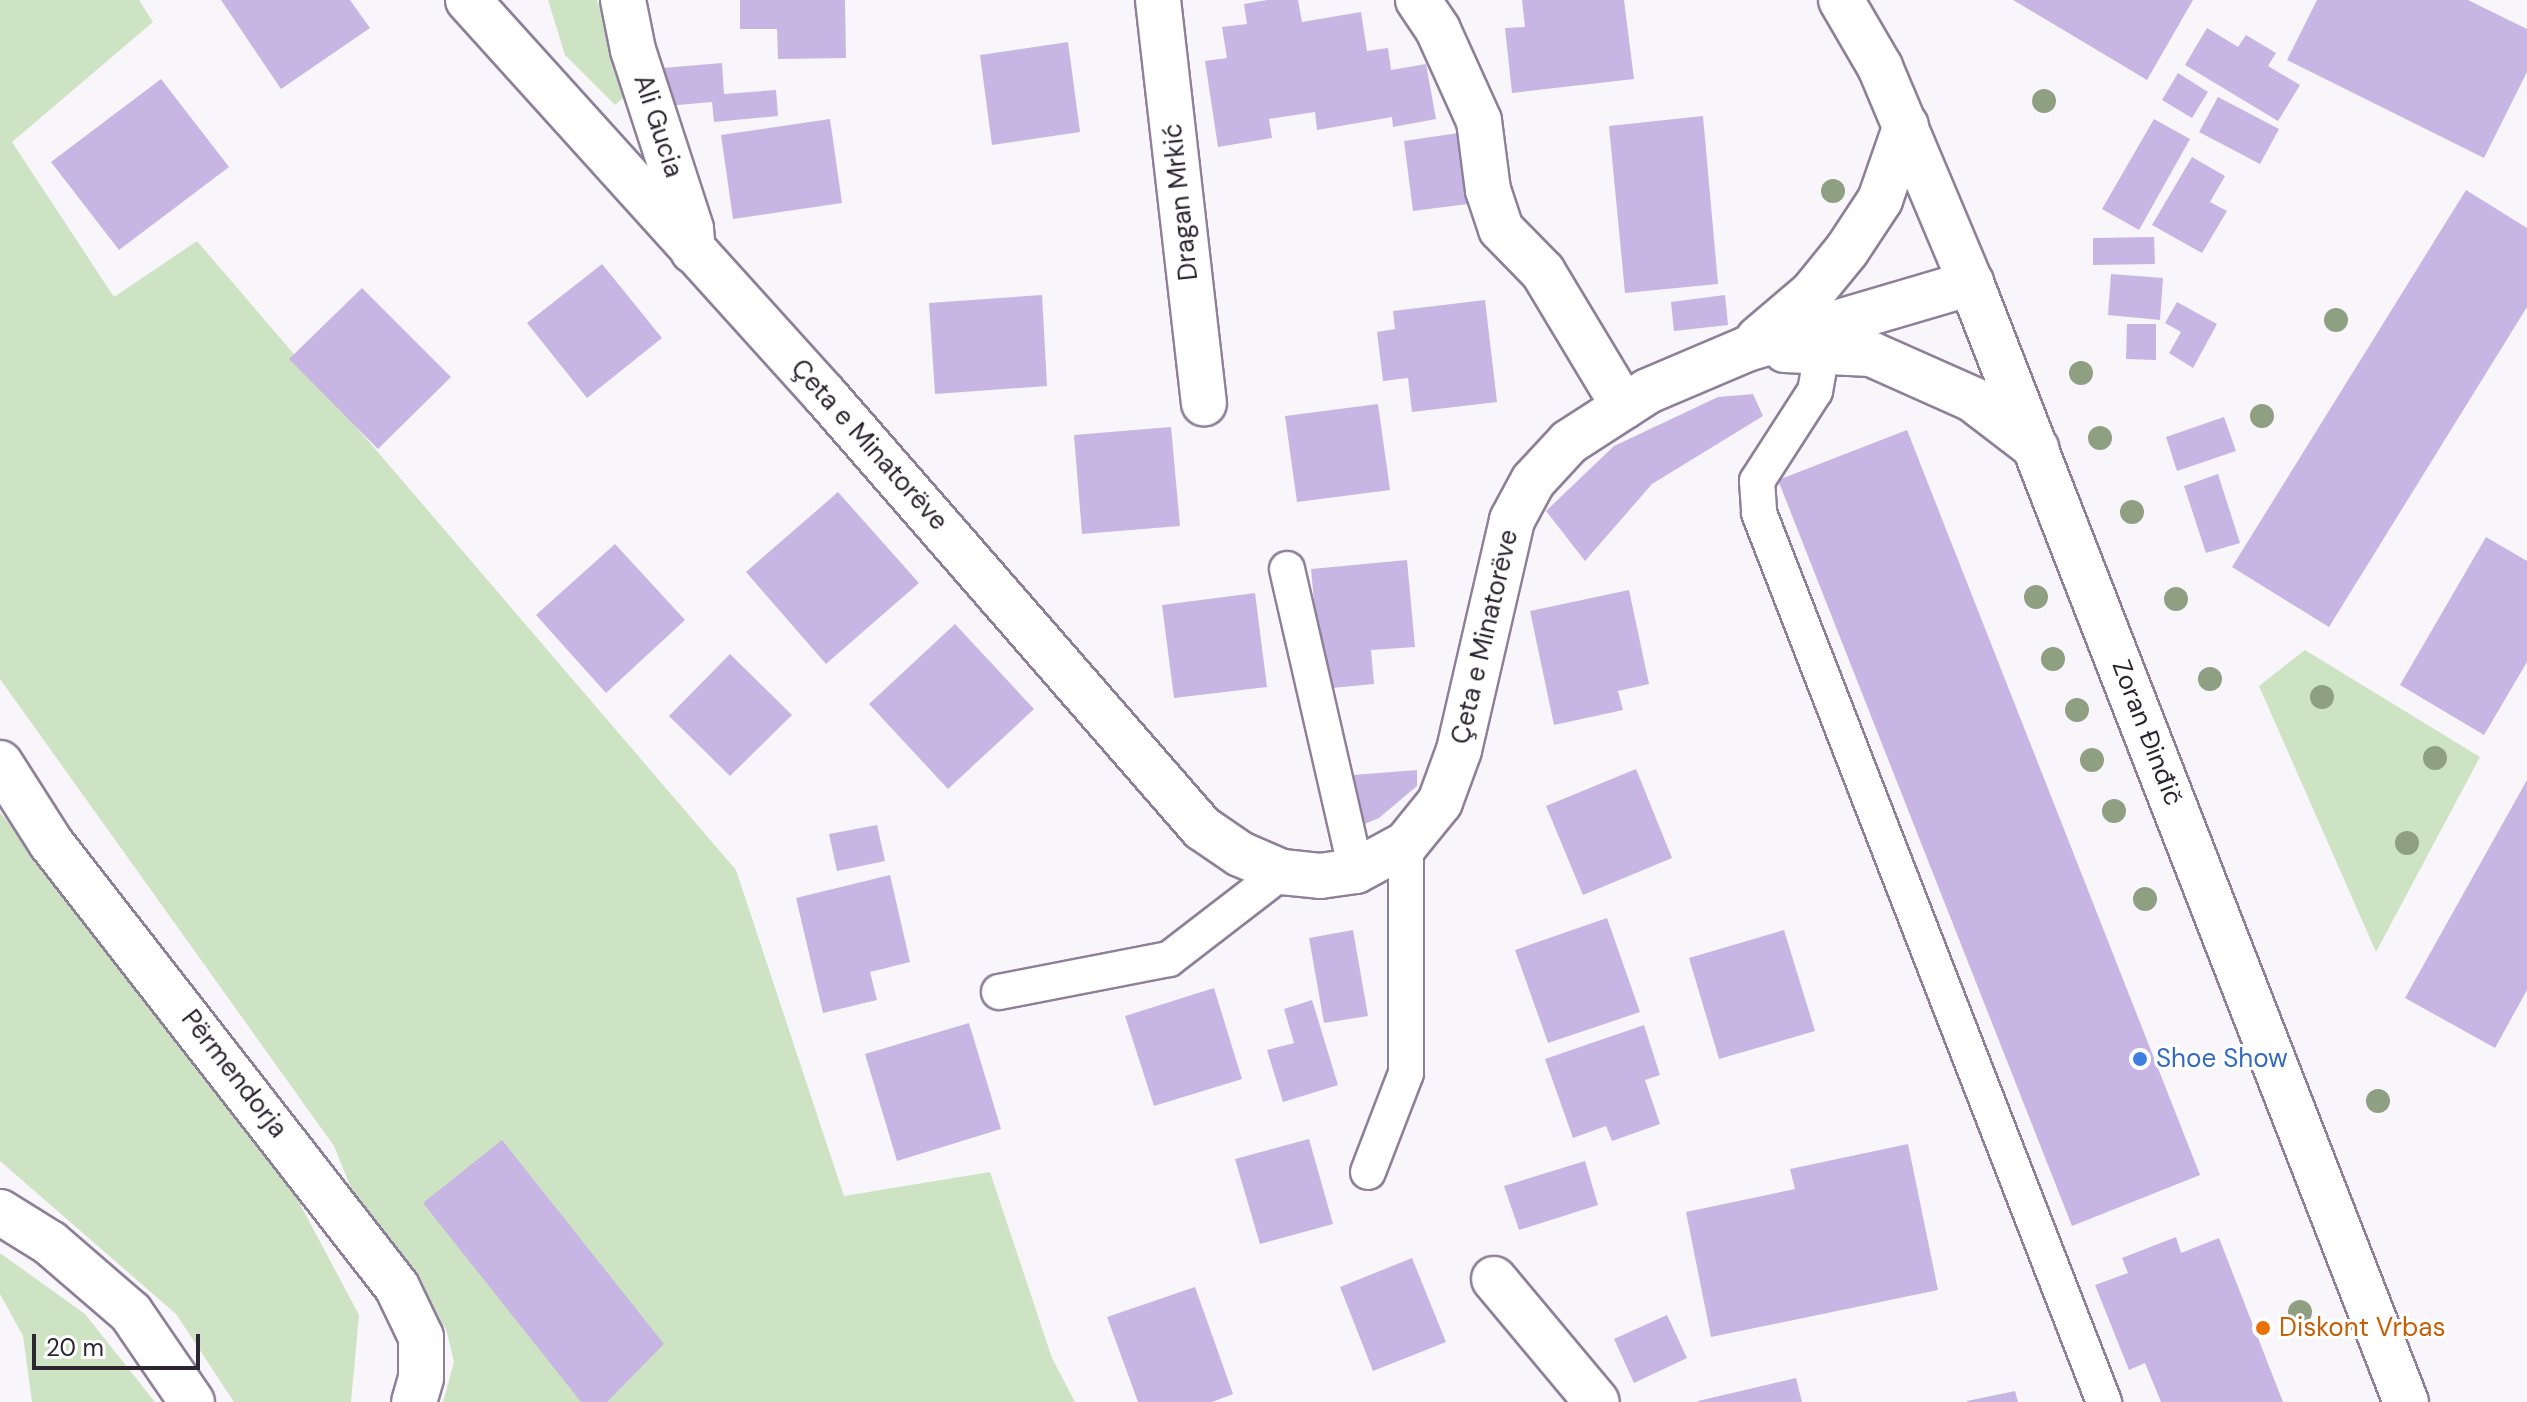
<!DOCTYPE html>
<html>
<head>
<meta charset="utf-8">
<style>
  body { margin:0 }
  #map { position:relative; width:2527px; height:1402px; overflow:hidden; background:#f9f6fb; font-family:"DM Sans",sans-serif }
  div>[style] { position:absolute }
  .green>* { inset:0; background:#cee3c4 }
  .building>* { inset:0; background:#c7b6e3 }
  .roads { filter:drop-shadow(2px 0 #8e8099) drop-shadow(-2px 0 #8e8099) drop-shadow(0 2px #8e8099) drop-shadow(0 -2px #8e8099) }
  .service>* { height:34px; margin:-17px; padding:0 17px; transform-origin:17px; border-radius:17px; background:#fff }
  .minor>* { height:44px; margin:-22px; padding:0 22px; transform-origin:22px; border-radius:22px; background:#fff }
  .tertiary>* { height:44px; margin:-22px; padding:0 22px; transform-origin:22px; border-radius:22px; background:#fff }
  .trees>* { width:24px; height:24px; margin:-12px; border-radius:50%; background:#8e9f82 }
  .dots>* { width:22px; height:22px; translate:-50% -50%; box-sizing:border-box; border:4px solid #fff; border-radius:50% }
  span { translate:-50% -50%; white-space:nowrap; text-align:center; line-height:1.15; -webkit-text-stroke:6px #fff; paint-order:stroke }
  .street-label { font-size:26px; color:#2b2630 }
  .shop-label { font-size:26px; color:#366cbe }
  .left { translate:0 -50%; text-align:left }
  .food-label { font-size:26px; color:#c56008 }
  .scale { position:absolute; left:32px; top:1334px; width:168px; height:36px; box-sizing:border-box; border:4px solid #2b2630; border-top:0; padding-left:10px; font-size:24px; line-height:28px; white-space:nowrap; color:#2b2630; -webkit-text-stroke:6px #fff; paint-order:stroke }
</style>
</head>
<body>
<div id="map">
  <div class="green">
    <i style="clip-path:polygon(0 0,139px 0,153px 22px,12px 142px,114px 297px,197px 241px,736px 870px,844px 1196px,990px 1172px,1052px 1358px,1075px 1402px,443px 1402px,454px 1362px,446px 1329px,361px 1213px,334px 1146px,0 679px)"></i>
    <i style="clip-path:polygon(548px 0,597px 0,626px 95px,615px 105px,565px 55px)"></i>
    <i style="clip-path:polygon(2305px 650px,2480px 757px,2376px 952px,2259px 686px)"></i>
    <i style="clip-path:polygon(0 812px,291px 1187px,359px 1315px,351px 1402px,234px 1402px,176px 1314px,0 1161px)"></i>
    <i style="clip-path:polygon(0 1253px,85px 1314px,155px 1402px,32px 1402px,23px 1336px,0 1294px)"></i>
  </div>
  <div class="building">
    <i style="clip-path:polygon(221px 0,350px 0,370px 28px,281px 89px)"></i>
    <i style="clip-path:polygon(740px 0,845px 0,846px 58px,778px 59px,777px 29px,740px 29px)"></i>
    <i style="clip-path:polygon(1267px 0,1298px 0,1302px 22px,1361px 12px,1367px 51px,1388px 48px,1391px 70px,1426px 64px,1436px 119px,1393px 127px,1392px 117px,1317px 130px,1315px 112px,1269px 119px,1272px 138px,1218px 147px,1205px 61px,1227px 58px,1222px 27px,1247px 24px,1244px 4px)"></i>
    <i style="clip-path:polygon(1522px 0,1624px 0,1634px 79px,1512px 93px,1505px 28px,1525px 27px)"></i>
    <i style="clip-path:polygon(2013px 0,2193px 0,2147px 80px)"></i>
    <i style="clip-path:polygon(2317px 0,2468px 0,2527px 29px,2527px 72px,2484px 158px,2287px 60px)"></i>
    <i style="clip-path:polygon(2207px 28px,2238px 47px,2246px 35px,2276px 53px,2268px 66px,2300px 85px,2278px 121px,2185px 65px)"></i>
    <i style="clip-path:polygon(1068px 42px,1080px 132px,992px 145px,980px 55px)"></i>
    <i style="clip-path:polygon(722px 63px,724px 94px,776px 90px,778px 116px,714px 122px,712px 102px,666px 106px,662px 68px)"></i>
    <i style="clip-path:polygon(2178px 73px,2208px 92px,2192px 118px,2162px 100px)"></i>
    <i style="clip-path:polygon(161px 79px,229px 167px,119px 250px,51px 162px)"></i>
    <i style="clip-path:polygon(2218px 97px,2279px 129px,2260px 164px,2199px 132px)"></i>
    <i style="clip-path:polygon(1703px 116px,1718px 284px,1625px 293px,1609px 126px)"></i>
    <i style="clip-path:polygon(830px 119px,842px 203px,733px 219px,721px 135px)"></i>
    <i style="clip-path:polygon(2154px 119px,2190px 139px,2139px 230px,2102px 209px)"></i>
    <i style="clip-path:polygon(1458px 133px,1468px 204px,1413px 211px,1404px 141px)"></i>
    <i style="clip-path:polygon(2192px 157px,2225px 176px,2210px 202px,2227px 211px,2202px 253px,2152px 225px)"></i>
    <i style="clip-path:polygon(2466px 190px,2527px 228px,2527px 307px,2329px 627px,2232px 567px)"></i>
    <i style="clip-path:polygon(2154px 237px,2155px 264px,2093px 265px,2093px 238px)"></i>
    <i style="clip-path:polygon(602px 264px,662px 338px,587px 398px,527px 323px)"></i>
    <i style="clip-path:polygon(2111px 274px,2163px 278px,2160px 320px,2108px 315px)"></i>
    <i style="clip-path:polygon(362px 288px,451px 377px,378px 449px,289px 359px)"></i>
    <i style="clip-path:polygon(1042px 295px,1047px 386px,935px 394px,929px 303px)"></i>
    <i style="clip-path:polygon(1725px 295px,1728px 325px,1674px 331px,1671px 302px)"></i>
    <i style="clip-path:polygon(1485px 300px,1497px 402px,1412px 412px,1408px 378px,1383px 381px,1377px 332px,1395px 329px,1393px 311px)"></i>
    <i style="clip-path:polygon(2177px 302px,2217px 324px,2193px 368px,2169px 353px,2181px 332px,2165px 323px)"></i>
    <i style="clip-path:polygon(2127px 324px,2156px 324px,2156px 360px,2126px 359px)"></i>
    <i style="clip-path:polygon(1753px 394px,1763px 416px,1652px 484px,1585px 561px,1546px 511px,1614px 446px,1718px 397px)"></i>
    <i style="clip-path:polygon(1378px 404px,1390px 490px,1297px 502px,1285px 416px)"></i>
    <i style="clip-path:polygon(2224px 417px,2236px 451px,2177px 471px,2166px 437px)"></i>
    <i style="clip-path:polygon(1171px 427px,1180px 526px,1082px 534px,1074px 435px)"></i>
    <i style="clip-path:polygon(1907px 430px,2200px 1175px,2072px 1226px,1778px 480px)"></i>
    <i style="clip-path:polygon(2218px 474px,2240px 543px,2206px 553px,2184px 486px)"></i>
    <i style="clip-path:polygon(838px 492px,919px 583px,826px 664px,746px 572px)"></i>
    <i style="clip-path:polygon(2486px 537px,2527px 561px,2527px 662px,2484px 735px,2400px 685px)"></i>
    <i style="clip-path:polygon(615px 544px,685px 620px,606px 693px,536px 615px)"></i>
    <i style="clip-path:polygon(1407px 560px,1415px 647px,1371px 650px,1374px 684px,1322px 689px,1311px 569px)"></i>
    <i style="clip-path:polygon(1629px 590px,1649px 684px,1618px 691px,1623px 710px,1554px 725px,1530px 611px)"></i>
    <i style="clip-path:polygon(1255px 593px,1267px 687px,1174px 698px,1162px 605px)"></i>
    <i style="clip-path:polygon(955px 624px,1034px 709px,948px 789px,869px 704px)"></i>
    <i style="clip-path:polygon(730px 654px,792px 715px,730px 776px,669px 716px)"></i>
    <i style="clip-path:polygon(1636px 769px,1672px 858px,1583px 895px,1546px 806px)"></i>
    <i style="clip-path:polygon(1417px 770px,1417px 786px,1379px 818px,1331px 838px,1327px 777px)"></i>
    <i style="clip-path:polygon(2527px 780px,2527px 990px,2495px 1048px,2405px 998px)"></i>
    <i style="clip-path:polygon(877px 825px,885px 861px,837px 871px,829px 834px)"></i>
    <i style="clip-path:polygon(890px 875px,910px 962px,870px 972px,877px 1000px,823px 1013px,796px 898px)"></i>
    <i style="clip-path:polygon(1607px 918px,1640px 1012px,1548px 1043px,1515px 950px)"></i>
    <i style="clip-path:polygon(1353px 930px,1368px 1016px,1324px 1023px,1309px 938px)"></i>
    <i style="clip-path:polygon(1784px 930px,1815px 1031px,1719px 1059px,1689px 958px)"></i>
    <i style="clip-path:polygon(1214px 988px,1242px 1079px,1154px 1106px,1125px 1016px)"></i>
    <i style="clip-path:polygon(1312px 1000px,1338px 1085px,1283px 1102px,1267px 1050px,1294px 1043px,1284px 1009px)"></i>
    <i style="clip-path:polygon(969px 1023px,1001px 1129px,897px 1161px,865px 1054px)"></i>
    <i style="clip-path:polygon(1644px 1025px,1660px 1075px,1645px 1080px,1660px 1124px,1612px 1141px,1606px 1126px,1573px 1138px,1545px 1059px)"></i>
    <i style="clip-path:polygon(1309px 1139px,1333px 1224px,1260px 1244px,1235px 1159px)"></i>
    <i style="clip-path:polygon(502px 1140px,664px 1344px,607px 1402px,581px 1402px,423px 1203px)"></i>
    <i style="clip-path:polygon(1908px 1144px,1938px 1290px,1711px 1337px,1686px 1212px,1795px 1189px,1790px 1169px)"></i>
    <i style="clip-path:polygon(1585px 1161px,1598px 1205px,1519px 1230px,1504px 1186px)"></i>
    <i style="clip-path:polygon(2176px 1237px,2181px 1253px,2219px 1238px,2283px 1402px,2161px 1402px,2145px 1363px,2129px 1370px,2095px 1285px,2128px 1273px,2122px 1258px)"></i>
    <i style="clip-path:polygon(1412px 1258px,1446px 1342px,1373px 1371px,1340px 1287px)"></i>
    <i style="clip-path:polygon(1195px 1287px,1233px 1394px,1212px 1402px,1138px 1402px,1107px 1317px)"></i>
    <i style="clip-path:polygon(1667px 1315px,1687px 1358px,1634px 1383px,1614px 1339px)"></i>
    <i style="clip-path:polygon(1796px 1378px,1802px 1402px,1698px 1402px,1698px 1401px)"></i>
    <i style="clip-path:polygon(2015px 1391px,2018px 1402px,1967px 1402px,1967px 1401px)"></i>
  </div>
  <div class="roads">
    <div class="service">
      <i style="left:1822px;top:352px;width:40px;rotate:100deg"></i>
      <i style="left:1815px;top:391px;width:107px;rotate:122.8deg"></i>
      <i style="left:1757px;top:481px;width:32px;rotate:86deg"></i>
      <i style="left:1759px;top:513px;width:954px;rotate:68.79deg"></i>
      <i style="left:1287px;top:569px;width:310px;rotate:77.1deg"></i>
      <i style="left:999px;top:992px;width:173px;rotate:-11deg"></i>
      <i style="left:1169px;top:959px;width:143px;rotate:-37.6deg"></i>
      <i style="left:1368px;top:1172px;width:106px;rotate:-69deg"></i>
      <i style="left:1406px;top:1073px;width:229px;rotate:-90deg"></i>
    </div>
    <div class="minor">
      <i style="left:468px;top:0;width:531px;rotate:47.9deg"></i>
      <i style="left:824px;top:394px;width:576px;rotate:48.95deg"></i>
      <i style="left:1202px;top:828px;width:46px;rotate:34.4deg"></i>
      <i style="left:1240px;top:854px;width:46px;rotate:23.2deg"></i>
      <i style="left:1282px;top:872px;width:38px;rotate:6deg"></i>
      <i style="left:1320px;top:876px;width:36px;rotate:-8deg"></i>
      <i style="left:1356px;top:871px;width:57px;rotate:-28.4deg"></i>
      <i style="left:1406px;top:844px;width:54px;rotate:-51deg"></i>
      <i style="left:1440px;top:802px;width:55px;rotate:-69.9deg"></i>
      <i style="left:1459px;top:750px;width:236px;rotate:-77deg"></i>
      <i style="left:1512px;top:520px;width:44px;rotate:-61.7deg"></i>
      <i style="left:1533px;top:481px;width:53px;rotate:-47.3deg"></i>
      <i style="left:1569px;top:442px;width:94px;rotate:-32.8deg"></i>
      <i style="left:1648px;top:391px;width:108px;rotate:-23deg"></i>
      <i style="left:1747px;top:349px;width:234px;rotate:-16.4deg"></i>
      <i style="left:623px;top:0;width:51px;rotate:78.7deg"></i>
      <i style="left:633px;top:50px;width:188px;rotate:72deg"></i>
      <i style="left:691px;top:229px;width:22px;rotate:85deg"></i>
      <i style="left:1158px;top:0;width:406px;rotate:83.5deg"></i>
      <i style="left:1418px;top:0;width:36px;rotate:56deg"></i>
      <i style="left:1438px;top:30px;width:100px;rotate:65.7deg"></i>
      <i style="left:1479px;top:121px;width:70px;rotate:82.6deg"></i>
      <i style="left:1488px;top:190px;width:41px;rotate:71.6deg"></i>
      <i style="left:1501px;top:229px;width:60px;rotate:45.7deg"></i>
      <i style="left:1543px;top:272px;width:157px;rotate:59deg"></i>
      <i style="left:1758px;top:339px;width:71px;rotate:-40.4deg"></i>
      <i style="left:1812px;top:293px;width:55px;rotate:-50.9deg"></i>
      <i style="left:1847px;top:250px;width:60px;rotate:-56.6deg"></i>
      <i style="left:1880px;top:200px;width:79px;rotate:-70.9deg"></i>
      <i style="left:1785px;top:350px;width:86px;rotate:2.7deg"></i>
      <i style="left:1871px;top:354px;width:111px;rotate:24deg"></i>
      <i style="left:1972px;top:399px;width:81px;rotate:37.4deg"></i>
      <i style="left:0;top:763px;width:95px;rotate:57.5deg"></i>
      <i style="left:51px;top:843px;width:563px;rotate:52.07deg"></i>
      <i style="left:397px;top:1287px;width:55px;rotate:64.4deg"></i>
      <i style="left:421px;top:1337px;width:41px;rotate:90deg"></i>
      <i style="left:421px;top:1378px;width:25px;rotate:106deg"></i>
      <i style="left:0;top:1212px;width:59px;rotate:31.8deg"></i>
      <i style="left:50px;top:1243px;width:107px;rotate:40.8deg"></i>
      <i style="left:131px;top:1313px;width:108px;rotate:55.6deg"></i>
      <i style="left:1494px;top:1279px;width:160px;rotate:50.1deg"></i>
    </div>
    <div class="tertiary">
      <i style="left:1841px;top:0;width:78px;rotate:59.8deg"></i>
      <i style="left:1880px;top:67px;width:234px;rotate:67.2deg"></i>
      <i style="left:1971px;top:283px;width:1201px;rotate:68.76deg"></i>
    </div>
  </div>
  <div class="trees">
    <i style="left:2044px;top:101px"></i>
    <i style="left:1833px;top:191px"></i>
    <i style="left:2336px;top:320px"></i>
    <i style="left:2081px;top:373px"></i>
    <i style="left:2262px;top:416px"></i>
    <i style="left:2100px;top:438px"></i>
    <i style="left:2132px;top:512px"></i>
    <i style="left:2036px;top:597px"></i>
    <i style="left:2176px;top:599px"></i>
    <i style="left:2053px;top:659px"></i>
    <i style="left:2210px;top:679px"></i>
    <i style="left:2322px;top:697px"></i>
    <i style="left:2077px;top:710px"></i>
    <i style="left:2435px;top:758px"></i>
    <i style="left:2092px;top:760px"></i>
    <i style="left:2114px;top:811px"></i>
    <i style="left:2407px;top:843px"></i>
    <i style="left:2145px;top:899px"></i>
    <i style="left:2378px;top:1101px"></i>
    <i style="left:2300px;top:1312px"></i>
  </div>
  <div class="dots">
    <i style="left:2140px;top:1059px;background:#3f7fe0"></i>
    <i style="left:2263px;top:1328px;background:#e8710a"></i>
  </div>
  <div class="street-label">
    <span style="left:658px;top:126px;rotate:72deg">Ali Gucia</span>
    <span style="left:1181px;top:202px;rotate:-96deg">Dragan Mrkić</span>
    <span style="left:869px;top:445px;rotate:48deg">Çeta e Minatorëve</span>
    <span style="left:1485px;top:637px;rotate:-77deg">Çeta e Minatorëve</span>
    <span style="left:2147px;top:733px;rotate:69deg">Zoran Đinđič</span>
    <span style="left:234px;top:1074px;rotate:52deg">Përmendorja</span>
  </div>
  <div class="shop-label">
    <span class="left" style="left:2156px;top:1059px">Shoe Show</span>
  </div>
  <div class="food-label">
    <span class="left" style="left:2279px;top:1328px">Diskont Vrbas</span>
  </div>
  <div class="scale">20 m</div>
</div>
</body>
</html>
